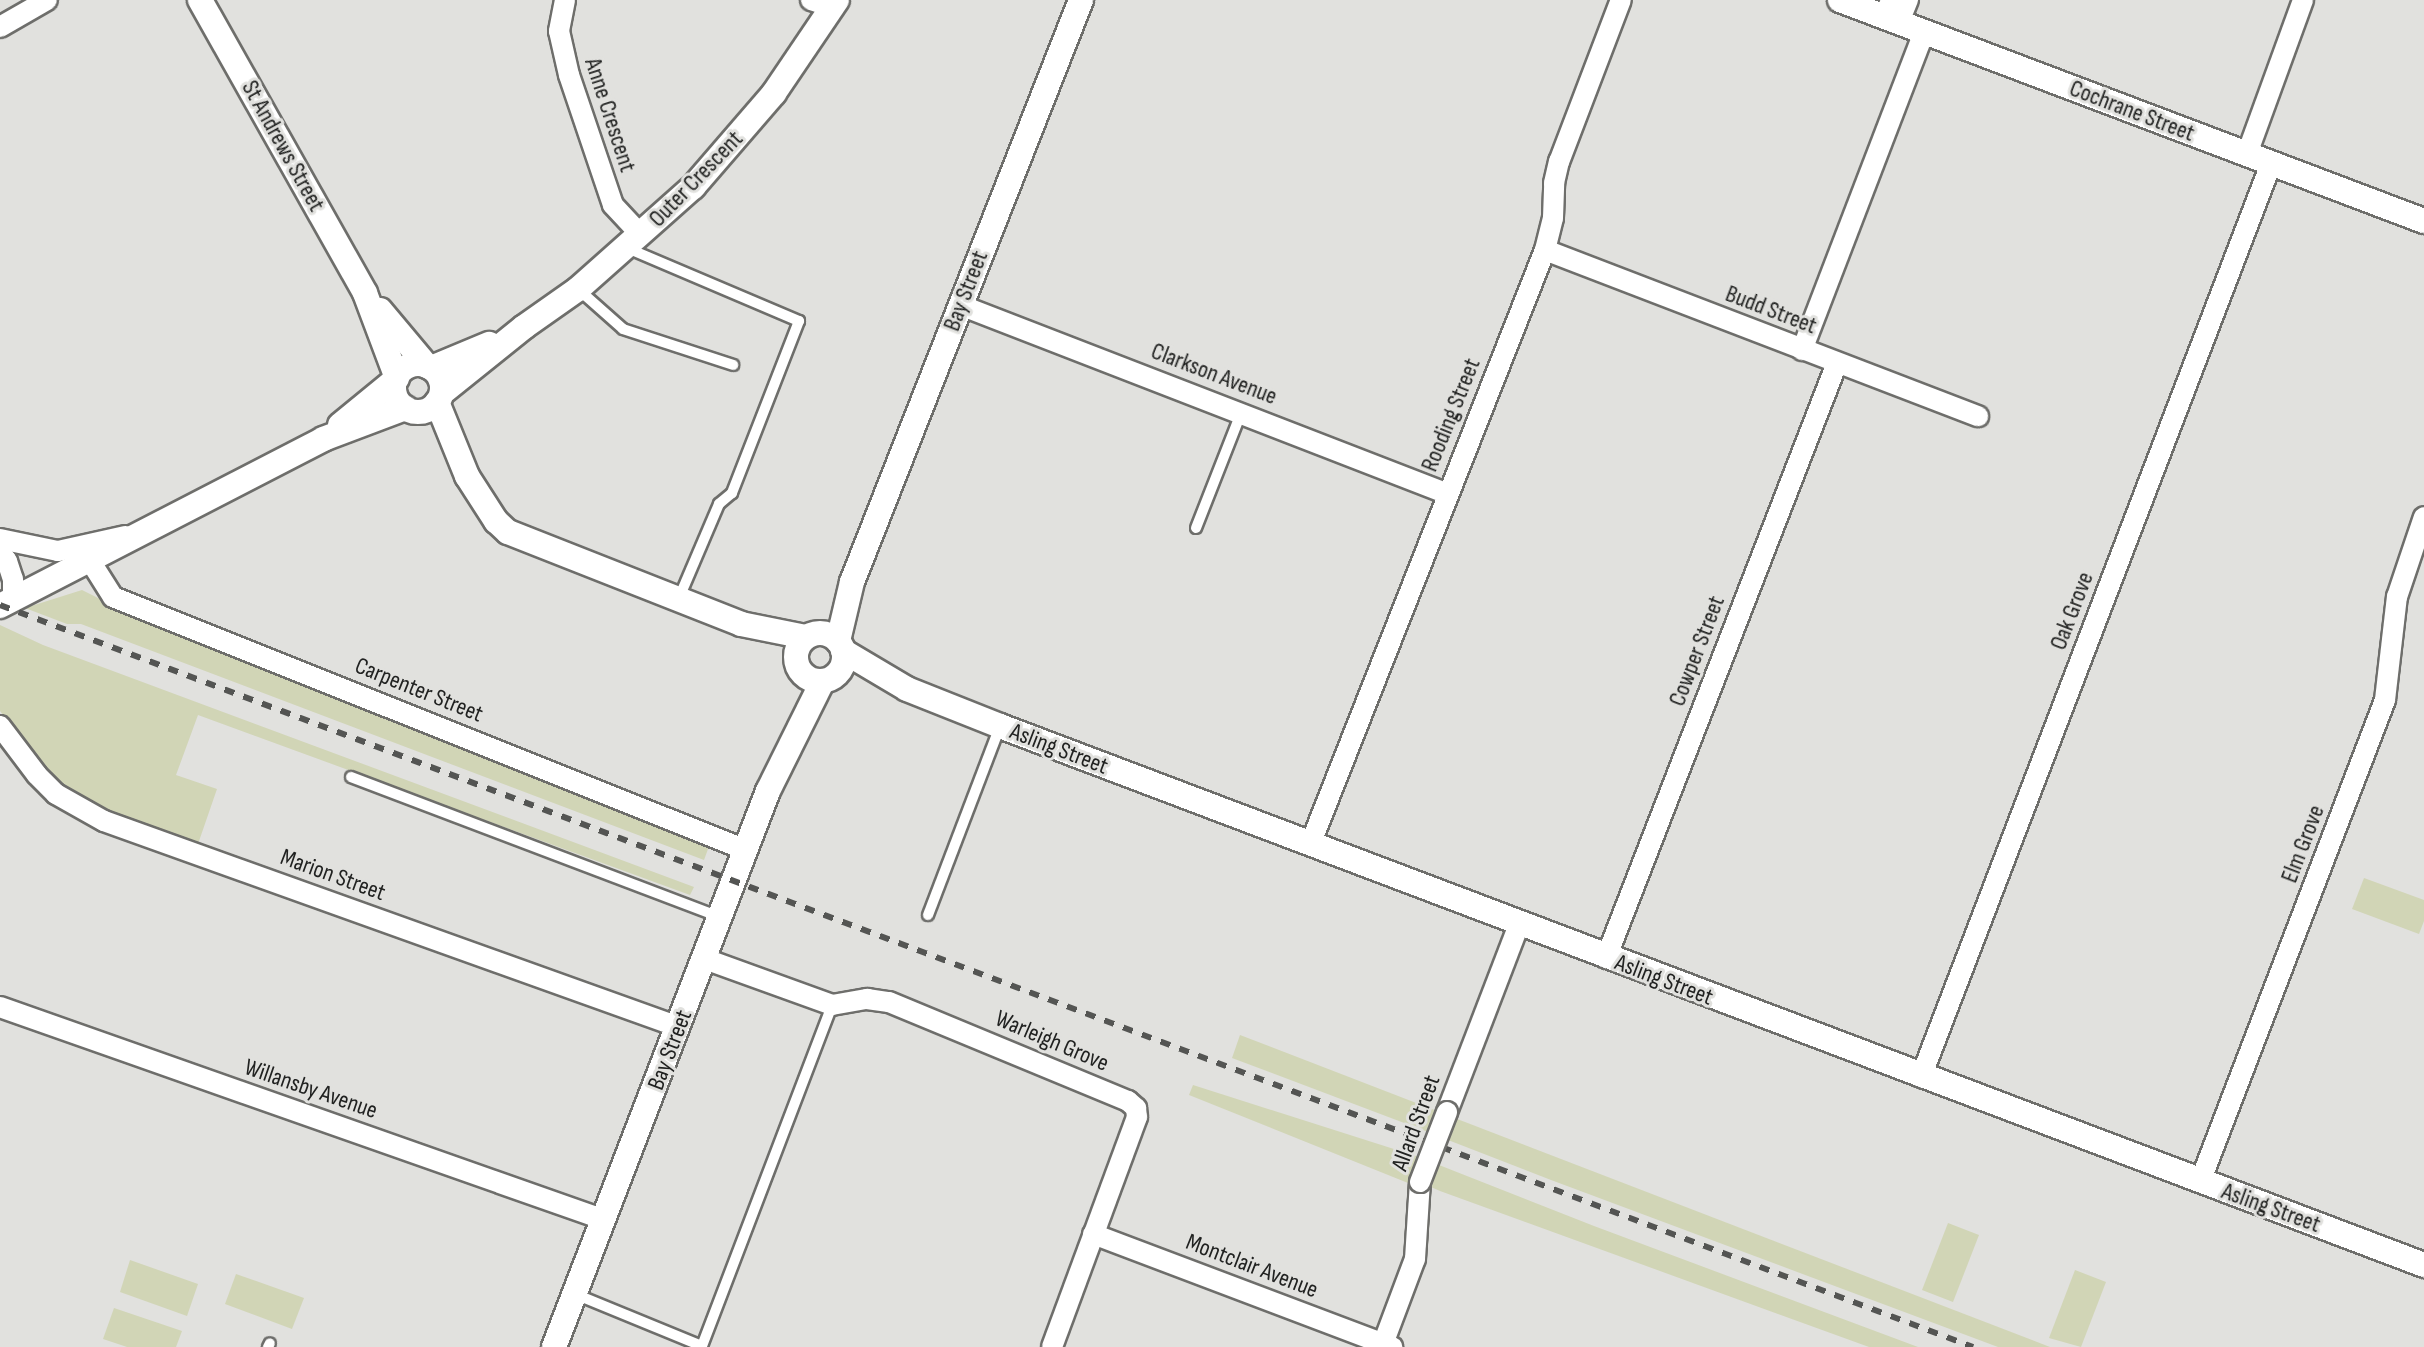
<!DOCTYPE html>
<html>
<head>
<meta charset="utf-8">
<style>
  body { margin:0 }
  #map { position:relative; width:2424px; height:1347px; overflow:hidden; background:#e1e1de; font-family:"Sofia Sans Condensed",sans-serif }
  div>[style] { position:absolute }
  .green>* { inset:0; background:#d1d5b6 }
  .roads { filter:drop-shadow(2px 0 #6e6e6b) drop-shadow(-2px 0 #6e6e6b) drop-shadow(0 2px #6e6e6b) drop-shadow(0 -2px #6e6e6b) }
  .service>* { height:10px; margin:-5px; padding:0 5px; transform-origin:5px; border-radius:5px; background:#fff }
  .minor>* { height:20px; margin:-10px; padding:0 10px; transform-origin:10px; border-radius:10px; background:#fff }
  .tertiary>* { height:24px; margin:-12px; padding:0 12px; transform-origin:12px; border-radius:12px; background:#fff }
  .tertiary>.ring { margin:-12px; padding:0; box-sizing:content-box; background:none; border:24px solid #fff; border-radius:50% }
  .rail>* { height:6px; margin-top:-3px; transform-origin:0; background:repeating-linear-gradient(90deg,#545553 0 10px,transparent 0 20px) }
  .bridges { filter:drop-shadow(2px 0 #6e6e6b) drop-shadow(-2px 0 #6e6e6b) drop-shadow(0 2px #6e6e6b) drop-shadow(0 -2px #6e6e6b) }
  .minor-bridge>* { height:20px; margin:-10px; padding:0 10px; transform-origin:10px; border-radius:10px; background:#fff }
  span { translate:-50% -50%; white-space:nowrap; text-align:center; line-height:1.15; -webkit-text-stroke:6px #e1e1de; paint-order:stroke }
  .street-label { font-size:24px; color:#212221 }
</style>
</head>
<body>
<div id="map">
  <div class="green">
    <i style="clip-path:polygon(82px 590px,154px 626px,345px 703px,685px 838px,701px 837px,711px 841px,704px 860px,81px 624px,67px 624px,25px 608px)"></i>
    <i style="clip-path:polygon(0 625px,43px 645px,694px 887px,690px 895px,198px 715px,176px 775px,217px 789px,198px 844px,112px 814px,92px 805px,50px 774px,0 711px)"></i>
    <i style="clip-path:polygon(2364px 878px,2424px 900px,2424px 921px,2419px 934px,2352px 909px)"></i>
    <i style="clip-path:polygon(1240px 1035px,1437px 1111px,1428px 1132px,1232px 1058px)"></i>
    <i style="clip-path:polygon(1193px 1085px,1419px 1157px,1408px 1183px,1189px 1095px)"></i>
    <i style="clip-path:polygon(1457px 1119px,1465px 1122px,2050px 1347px,1998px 1347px,1551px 1180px,1448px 1140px)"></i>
    <i style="clip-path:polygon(1439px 1165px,1594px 1226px,1918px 1347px,1869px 1347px,1440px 1191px,1431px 1187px)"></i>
    <i style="clip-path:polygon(1948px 1223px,1979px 1235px,1953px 1302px,1922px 1290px)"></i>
    <i style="clip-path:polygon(130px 1260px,198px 1284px,187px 1316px,120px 1292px)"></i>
    <i style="clip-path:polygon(2075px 1270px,2106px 1282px,2081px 1347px,2049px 1338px)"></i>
    <i style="clip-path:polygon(236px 1274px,304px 1298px,292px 1329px,225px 1304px)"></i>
    <i style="clip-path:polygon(114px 1308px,182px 1331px,176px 1347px,127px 1347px,103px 1339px)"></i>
  </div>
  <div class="roads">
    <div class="service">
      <i style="left:627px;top:248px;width:187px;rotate:23deg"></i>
      <i style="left:799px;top:321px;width:185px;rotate:111.3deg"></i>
      <i style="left:732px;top:493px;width:17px;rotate:140deg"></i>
      <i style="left:719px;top:504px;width:102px;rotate:113.1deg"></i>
      <i style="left:578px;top:289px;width:60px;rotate:41.6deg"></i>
      <i style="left:623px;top:329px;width:116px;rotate:18.1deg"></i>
      <i style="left:1196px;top:528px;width:123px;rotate:-68.6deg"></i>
      <i style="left:351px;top:777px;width:394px;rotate:20.8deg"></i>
      <i style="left:928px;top:915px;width:202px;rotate:-69.1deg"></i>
      <i style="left:575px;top:1294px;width:137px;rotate:22.3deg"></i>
      <i style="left:702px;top:1346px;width:365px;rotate:-69.1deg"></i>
      <i style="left:268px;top:1347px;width:4px;rotate:-63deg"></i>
    </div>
    <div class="minor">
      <i style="left:565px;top:0;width:32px;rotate:101deg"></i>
      <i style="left:559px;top:31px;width:45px;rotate:77.2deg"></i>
      <i style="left:569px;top:75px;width:137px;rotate:71.3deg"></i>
      <i style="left:613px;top:205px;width:41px;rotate:47deg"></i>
      <i style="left:811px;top:0;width:23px;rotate:18deg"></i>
      <i style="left:1885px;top:17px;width:18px;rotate:-71deg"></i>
      <i style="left:1899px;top:22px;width:24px;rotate:-68deg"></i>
      <i style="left:0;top:27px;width:54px;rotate:-29.9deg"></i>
      <i style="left:2247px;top:154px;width:164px;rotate:-70deg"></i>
      <i style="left:1545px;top:250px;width:464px;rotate:21deg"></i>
      <i style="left:960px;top:305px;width:523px;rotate:21.17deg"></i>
      <i style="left:1802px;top:350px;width:341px;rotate:-69deg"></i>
      <i style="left:0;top:539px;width:59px;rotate:11.7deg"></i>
      <i style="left:58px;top:551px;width:69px;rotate:-12.6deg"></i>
      <i style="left:0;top:552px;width:11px;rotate:52deg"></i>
      <i style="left:7px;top:561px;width:19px;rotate:72deg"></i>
      <i style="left:13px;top:579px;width:20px;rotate:90deg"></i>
      <i style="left:89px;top:559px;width:45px;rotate:57.7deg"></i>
      <i style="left:113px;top:597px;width:682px;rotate:21.79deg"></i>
      <i style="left:0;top:726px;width:61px;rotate:52.9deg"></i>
      <i style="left:37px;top:775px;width:27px;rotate:45deg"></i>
      <i style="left:56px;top:794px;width:55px;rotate:29.4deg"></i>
      <i style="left:104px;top:821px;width:611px;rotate:19.71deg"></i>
      <i style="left:1310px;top:845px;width:640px;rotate:-68.45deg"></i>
      <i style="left:1545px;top:250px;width:33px;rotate:-76deg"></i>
      <i style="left:1553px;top:218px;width:35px;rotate:-88deg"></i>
      <i style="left:1554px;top:183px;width:22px;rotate:-77deg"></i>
      <i style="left:1559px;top:162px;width:173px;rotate:-69.1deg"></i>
      <i style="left:1606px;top:958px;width:638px;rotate:-68.78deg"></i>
      <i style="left:705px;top:959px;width:135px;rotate:19.9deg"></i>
      <i style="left:832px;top:1005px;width:36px;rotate:-10deg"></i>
      <i style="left:867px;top:999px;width:22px;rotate:8deg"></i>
      <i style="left:889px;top:1002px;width:259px;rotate:22.5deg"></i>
      <i style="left:1128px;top:1101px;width:11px;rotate:41deg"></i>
      <i style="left:1136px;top:1108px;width:9px;rotate:84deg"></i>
      <i style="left:1137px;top:1117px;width:245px;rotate:110.3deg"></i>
      <i style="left:0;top:1007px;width:641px;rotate:19.4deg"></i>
      <i style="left:1921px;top:1077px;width:978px;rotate:-69.03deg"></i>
      <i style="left:1447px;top:1112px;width:201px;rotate:-69deg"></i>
      <i style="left:2200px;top:1182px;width:516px;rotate:-69deg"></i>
      <i style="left:2385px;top:700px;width:104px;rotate:-83.4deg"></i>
      <i style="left:2397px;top:597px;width:84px;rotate:-71.4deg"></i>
      <i style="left:1093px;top:1234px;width:320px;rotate:20.7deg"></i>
      <i style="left:1383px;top:1344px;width:91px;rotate:-69.4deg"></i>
      <i style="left:1415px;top:1259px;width:77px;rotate:-86.3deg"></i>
    </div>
    <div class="tertiary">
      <i style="left:200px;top:0;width:336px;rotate:60.6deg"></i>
      <i style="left:365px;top:293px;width:91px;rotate:69.4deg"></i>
      <i style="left:1840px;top:0;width:624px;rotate:20.73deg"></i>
      <i style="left:380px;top:310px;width:73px;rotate:50deg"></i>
      <i class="ring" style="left:394px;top:364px;width:24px;height:24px"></i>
      <i style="left:431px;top:368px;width:63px;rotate:-22.5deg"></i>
      <i style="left:442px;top:393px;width:105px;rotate:-38.8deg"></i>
      <i style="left:524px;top:327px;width:66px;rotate:-35.1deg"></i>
      <i style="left:578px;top:289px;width:154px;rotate:-41.6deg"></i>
      <i style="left:693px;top:187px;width:124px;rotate:-49.2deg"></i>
      <i style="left:774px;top:93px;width:112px;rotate:-55.9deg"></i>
      <i style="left:437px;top:402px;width:80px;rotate:67.9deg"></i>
      <i style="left:467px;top:476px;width:54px;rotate:57.2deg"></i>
      <i style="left:496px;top:521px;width:16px;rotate:43deg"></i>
      <i style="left:508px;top:532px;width:251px;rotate:21.5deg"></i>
      <i style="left:741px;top:624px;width:66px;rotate:11.3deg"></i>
      <i style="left:340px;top:425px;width:71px;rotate:-39.3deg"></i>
      <i style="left:0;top:606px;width:364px;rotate:-27.3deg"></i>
      <i style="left:323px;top:439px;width:88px;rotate:-20.7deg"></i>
      <i class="ring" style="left:796px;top:633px;width:24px;height:24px"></i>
      <i style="left:838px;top:641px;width:61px;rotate:-76.7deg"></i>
      <i style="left:852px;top:582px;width:625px;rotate:-68.52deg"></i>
      <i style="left:843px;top:651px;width:74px;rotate:30.7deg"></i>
      <i style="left:907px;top:689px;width:100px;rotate:21.7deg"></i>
      <i style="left:1000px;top:726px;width:1523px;rotate:20.73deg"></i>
      <i style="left:554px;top:1347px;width:596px;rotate:-68.95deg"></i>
      <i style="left:768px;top:791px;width:122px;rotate:-63.6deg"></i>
    </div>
  </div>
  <div class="rail">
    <i style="left:0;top:605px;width:2108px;rotate:20.61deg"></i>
  </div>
  <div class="bridges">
    <div class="minor-bridge">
      <i style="left:1420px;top:1182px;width:75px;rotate:-68.9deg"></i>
    </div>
  </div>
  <div class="street-label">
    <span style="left:2132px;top:111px;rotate:21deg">Cochrane Street</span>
    <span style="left:610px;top:115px;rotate:72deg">Anne Crescent</span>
    <span style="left:283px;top:146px;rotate:61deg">St Andrews Street</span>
    <span style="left:696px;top:179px;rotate:-46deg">Outer Crescent</span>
    <span style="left:966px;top:291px;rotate:-69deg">Bay Street</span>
    <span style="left:1771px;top:310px;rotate:21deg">Budd Street</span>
    <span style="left:1214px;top:374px;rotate:21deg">Clarkson Avenue</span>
    <span style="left:1451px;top:415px;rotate:-68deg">Rooding Street</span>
    <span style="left:2072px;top:611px;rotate:-69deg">Oak Grove</span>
    <span style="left:1697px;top:651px;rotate:-69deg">Cowper Street</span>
    <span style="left:419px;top:690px;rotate:22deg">Carpenter Street</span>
    <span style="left:1059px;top:749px;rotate:21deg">Asling Street</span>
    <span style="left:2303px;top:844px;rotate:-69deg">Elm Grove</span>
    <span style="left:333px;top:875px;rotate:20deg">Marion Street</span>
    <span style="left:1664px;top:980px;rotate:21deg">Asling Street</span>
    <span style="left:1052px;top:1041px;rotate:23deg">Warleigh Grove</span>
    <span style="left:670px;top:1050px;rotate:-69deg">Bay Street</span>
    <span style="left:311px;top:1089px;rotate:19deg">Willansby Avenue</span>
    <span style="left:1416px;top:1123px;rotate:-70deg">Allard Street</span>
    <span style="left:2271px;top:1208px;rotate:20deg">Asling Street</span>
    <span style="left:1252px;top:1266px;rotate:21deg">Montclair Avenue</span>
  </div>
</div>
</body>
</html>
